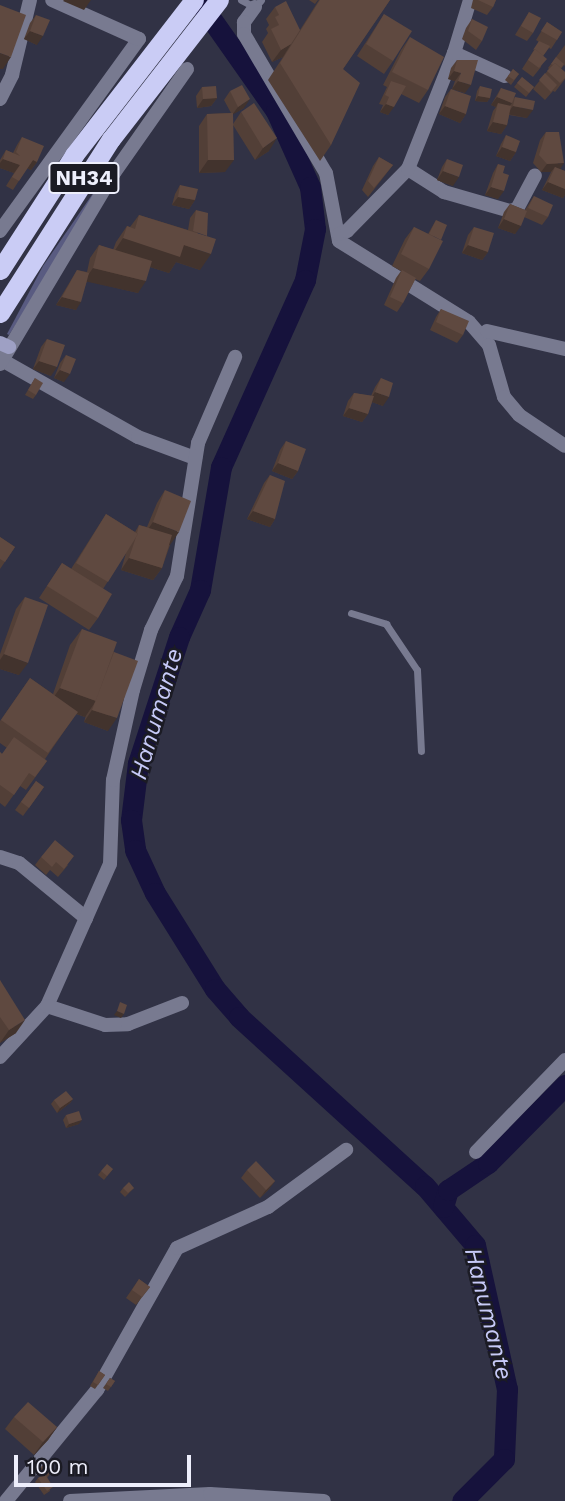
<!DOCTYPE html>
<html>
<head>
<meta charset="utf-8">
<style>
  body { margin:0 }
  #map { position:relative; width:565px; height:1501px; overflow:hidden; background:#313245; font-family:"Work Sans",sans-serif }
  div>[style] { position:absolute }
  .green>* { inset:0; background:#595b81 }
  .river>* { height:21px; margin:-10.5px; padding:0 10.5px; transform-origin:10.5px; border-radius:10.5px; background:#16123c }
  .service>* { height:7px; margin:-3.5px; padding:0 3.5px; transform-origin:3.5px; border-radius:3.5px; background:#787a90 }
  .minor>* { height:14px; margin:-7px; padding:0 7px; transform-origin:7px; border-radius:7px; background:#787a90 }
  .secondary>* { height:14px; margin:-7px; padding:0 7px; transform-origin:7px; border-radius:7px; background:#9ea0c4 }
  .trunk>* { height:19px; margin:-9.5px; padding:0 9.5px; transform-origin:9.5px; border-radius:9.5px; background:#caccf5 }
  .wall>* { inset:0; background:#523f37 }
  .shaded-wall>* { inset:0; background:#42332d }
  .building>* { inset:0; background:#5f4940 }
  span { translate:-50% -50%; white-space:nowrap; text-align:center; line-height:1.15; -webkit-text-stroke:5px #1b1b24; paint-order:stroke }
  .shield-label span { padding:2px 5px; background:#1b1b24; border:2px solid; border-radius:5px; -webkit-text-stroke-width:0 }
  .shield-label { font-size:21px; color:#eeeffc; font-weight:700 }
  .water-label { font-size:24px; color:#c7caf8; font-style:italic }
  .scale { position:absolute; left:14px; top:1455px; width:177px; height:32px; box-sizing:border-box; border:4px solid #eeeffc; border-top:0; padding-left:9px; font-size:21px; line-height:24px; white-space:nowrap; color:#eeeffc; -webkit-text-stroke:5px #1b1b24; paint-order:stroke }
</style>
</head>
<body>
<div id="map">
  <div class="green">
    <i style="clip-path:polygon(178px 70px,9px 335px,7px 334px,43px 266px)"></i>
  </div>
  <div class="river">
    <i style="left:198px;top:0;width:136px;rotate:54.9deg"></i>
    <i style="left:276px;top:111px;width:83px;rotate:65.9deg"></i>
    <i style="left:310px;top:187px;width:42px;rotate:83.2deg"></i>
    <i style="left:315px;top:229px;width:52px;rotate:101.1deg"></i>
    <i style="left:305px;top:280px;width:205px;rotate:114.2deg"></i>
    <i style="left:221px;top:467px;width:125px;rotate:99.7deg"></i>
    <i style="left:200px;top:590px;width:51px;rotate:114.1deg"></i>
    <i style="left:179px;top:637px;width:133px;rotate:108deg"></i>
    <i style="left:138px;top:763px;width:57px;rotate:97deg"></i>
    <i style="left:131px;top:820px;width:30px;rotate:82deg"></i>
    <i style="left:135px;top:850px;width:47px;rotate:65.1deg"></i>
    <i style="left:155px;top:893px;width:113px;rotate:58deg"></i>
    <i style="left:215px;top:989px;width:37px;rotate:49deg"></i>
    <i style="left:239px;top:1017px;width:251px;rotate:42.3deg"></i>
    <i style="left:425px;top:1186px;width:77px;rotate:49.7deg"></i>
    <i style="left:475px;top:1245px;width:148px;rotate:77.5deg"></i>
    <i style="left:507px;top:1389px;width:70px;rotate:92.5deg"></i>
    <i style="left:504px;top:1459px;width:59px;rotate:135deg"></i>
    <i style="left:443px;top:1207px;width:18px;rotate:-74deg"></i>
    <i style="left:448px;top:1190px;width:48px;rotate:-34deg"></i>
    <i style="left:488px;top:1163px;width:110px;rotate:-45.4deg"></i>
  </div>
  <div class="service">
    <i style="left:241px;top:0;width:16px;rotate:27deg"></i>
    <i style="left:255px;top:7px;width:9px;rotate:-49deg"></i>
    <i style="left:351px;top:613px;width:37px;rotate:17deg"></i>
    <i style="left:386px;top:624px;width:55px;rotate:56deg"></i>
    <i style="left:417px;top:670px;width:81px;rotate:87.2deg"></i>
  </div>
  <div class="minor">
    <i style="left:255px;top:7px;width:19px;rotate:126deg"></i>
    <i style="left:244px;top:22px;width:12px;rotate:90deg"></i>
    <i style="left:244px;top:34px;width:161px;rotate:59.5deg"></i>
    <i style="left:326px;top:173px;width:69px;rotate:79.2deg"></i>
    <i style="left:339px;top:241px;width:153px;rotate:31.9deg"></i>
    <i style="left:469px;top:322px;width:30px;rotate:49deg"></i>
    <i style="left:489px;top:345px;width:54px;rotate:73.9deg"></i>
    <i style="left:504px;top:397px;width:23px;rotate:50deg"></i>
    <i style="left:519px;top:415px;width:55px;rotate:34deg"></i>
    <i style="left:454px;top:53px;width:56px;rotate:24.3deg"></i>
    <i style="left:0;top:99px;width:27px;rotate:-63deg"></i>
    <i style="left:12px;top:75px;width:77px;rotate:-76.5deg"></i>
    <i style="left:408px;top:169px;width:43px;rotate:32.6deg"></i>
    <i style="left:444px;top:192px;width:69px;rotate:16.1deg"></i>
    <i style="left:510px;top:211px;width:7px;rotate:-16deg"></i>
    <i style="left:517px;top:209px;width:38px;rotate:-62deg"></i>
    <i style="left:0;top:231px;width:237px;rotate:-54.1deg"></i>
    <i style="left:139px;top:39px;width:95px;rotate:-155.9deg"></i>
    <i style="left:339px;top:234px;width:9px;rotate:-21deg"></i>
    <i style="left:347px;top:231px;width:87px;rotate:-45.5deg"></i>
    <i style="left:408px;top:169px;width:125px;rotate:-68.4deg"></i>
    <i style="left:454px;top:53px;width:55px;rotate:-73.2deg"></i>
    <i style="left:487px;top:331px;width:80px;rotate:13deg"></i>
    <i style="left:2px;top:360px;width:156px;rotate:29.5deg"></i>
    <i style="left:138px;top:437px;width:61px;rotate:20.2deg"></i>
    <i style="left:0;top:364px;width:222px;rotate:-59.2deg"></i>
    <i style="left:114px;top:173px;width:127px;rotate:-54.9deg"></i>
    <i style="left:0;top:857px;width:20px;rotate:18deg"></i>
    <i style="left:19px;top:863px;width:87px;rotate:39.4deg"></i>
    <i style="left:47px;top:1006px;width:155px;rotate:-66.1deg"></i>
    <i style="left:110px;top:864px;width:84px;rotate:-88deg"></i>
    <i style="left:113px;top:780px;width:92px;rotate:-77.5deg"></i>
    <i style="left:133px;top:690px;width:63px;rotate:-73.3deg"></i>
    <i style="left:151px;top:630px;width:60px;rotate:-64.3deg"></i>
    <i style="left:177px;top:576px;width:135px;rotate:-81deg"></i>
    <i style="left:198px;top:443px;width:94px;rotate:-66.7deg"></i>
    <i style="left:0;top:1057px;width:69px;rotate:-47.3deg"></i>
    <i style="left:47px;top:1006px;width:61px;rotate:18.1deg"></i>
    <i style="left:105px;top:1025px;width:23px;rotate:-2deg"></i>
    <i style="left:128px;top:1024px;width:58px;rotate:-21.3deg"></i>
    <i style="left:476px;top:1152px;width:128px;rotate:-45.9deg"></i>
    <i style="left:6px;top:1501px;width:144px;rotate:-50.7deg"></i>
    <i style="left:97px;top:1390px;width:163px;rotate:-60.6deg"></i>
    <i style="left:177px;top:1248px;width:100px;rotate:-24.3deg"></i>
    <i style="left:268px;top:1207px;width:97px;rotate:-36.2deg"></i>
    <i style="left:70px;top:1501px;width:140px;rotate:-2.9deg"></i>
    <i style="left:210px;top:1494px;width:114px;rotate:3.5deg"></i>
  </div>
  <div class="secondary">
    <i style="left:0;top:343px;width:10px;rotate:24deg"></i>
  </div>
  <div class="trunk">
    <i style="left:0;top:270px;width:137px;rotate:-57.2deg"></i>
    <i style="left:74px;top:155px;width:196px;rotate:-52.3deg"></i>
    <i style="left:0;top:313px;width:206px;rotate:-57.5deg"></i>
    <i style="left:111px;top:139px;width:176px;rotate:-52.2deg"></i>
  </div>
  <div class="wall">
    <i style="clip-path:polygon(309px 0,318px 0,315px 4px)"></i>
    <i style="clip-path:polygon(319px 0,390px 0,343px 69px,331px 145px,320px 161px,268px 80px,283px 57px,272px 62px,262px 42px,268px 33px,266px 29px,269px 25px,266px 19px,275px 7px,300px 30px)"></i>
    <i style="clip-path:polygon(473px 0,496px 0,493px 7px,487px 15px,471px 8px)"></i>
    <i style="clip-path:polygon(529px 12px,533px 33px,527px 41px,515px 35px)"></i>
    <i style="clip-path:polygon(384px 14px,393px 61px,384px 74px,357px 56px)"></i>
    <i style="clip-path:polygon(36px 15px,37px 45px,24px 39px,30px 23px)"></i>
    <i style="clip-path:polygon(472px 19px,482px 41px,476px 50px,462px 39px,466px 28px)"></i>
    <i style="clip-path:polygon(547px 22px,562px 32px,551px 49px,549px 48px,543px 56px,541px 67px,533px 77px,522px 69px,539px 42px,536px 40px)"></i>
    <i style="clip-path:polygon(410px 37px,428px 90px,419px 103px,401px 94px,388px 115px,380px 112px,383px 105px,379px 104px,387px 87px,383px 85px,401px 50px)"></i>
    <i style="clip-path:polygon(565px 45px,565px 66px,564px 65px,561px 69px,565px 72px,565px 79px,555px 92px,553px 91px,545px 100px,533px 89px,549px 69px,548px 68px)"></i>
    <i style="clip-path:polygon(457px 60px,465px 93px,452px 89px,455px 81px,448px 79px,451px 68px)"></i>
    <i style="clip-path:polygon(513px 69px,519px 74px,511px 85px,505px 80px)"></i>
    <i style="clip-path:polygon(522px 77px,534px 87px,526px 97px,514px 87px)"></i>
    <i style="clip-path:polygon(480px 86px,490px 98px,487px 102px,475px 101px,477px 91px)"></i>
    <i style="clip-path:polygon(202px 87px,217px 98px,211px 106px,197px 108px,196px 96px)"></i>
    <i style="clip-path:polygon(501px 88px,513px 99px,515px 97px,527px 118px,509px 115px,507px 125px,501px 134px,487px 131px,493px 111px,496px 107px,491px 105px)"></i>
    <i style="clip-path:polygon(451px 89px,466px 114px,460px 123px,439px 114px,445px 97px)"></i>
    <i style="clip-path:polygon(230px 91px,244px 108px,233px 114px,233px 124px,241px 112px,269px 151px,255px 160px,233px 125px,225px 172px,199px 173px,199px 126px,207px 114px,231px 113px,224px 100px)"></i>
    <i style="clip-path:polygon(546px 132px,560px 169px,565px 171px,565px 195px,563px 198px,542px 190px,551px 172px,541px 172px,533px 163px,540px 140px)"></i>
    <i style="clip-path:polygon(506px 135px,516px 152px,510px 161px,496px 156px,501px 144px)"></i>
    <i style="clip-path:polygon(22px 137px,37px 162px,31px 170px,27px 168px,13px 190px,6px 186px,14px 173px,0 168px,0 160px,6px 150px,13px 153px,17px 145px)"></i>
    <i style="clip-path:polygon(379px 157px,393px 165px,368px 197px,362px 190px,373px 166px)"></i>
    <i style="clip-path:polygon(447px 159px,453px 186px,437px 180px,442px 167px)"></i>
    <i style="clip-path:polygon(498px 164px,503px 173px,498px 199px,485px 195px,493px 173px)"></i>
    <i style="clip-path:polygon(180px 185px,195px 200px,189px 209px,172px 205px,175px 194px)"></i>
    <i style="clip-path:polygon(534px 196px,548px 217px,542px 225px,524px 217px,515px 234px,498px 228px,504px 212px,510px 204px,525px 210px)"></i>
    <i style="clip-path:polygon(196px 210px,200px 270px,176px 262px,169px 273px,150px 267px,138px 293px,87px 281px,76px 310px,56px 305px,77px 270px,87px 272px,90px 258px,99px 245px,113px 250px,116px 242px,127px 226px,130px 227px,139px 215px,188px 230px,190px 218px)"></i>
    <i style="clip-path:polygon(436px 220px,429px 269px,420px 281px,415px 279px,403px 303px,397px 312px,384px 305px,396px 278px,401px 271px,392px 266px,405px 239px,414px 227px,428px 234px)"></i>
    <i style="clip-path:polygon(474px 227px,488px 252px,482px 260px,462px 253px,468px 235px)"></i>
    <i style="clip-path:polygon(441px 309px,463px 335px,457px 343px,430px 330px,436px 317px)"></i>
    <i style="clip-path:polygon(47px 339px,51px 376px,33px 369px,41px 347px)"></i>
    <i style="clip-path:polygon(66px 355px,64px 382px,54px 378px,60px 363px)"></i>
    <i style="clip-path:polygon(35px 378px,36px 395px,33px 399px,25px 395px)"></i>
    <i style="clip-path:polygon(381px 378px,383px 406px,372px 402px,368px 414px,362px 422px,343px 416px,348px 401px,354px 393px,371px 396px,375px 387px)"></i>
    <i style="clip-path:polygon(286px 441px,298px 471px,292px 479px,272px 471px,280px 450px)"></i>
    <i style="clip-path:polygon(270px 475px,275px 519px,270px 527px,247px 519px,264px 483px)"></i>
    <i style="clip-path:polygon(165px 490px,170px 545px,162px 568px,153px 580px,121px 570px,126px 553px,103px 589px,98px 618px,89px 630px,39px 598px,62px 563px,71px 569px,106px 514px,135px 532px,139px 525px,147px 527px,157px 503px)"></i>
    <i style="clip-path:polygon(0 537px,15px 547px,0 569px)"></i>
    <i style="clip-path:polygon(25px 597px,19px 675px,0 669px,0 654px,16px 609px)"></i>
    <i style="clip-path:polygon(82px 629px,114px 652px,108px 731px,84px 722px,86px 715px,85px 717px,76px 714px,45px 759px,47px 761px,26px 790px,20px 786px,5px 807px,0 803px,0 752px,2px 754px,7px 748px,0 743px,0 721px,30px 678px,53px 694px,70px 645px)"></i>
    <i style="clip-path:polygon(36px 781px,44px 787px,23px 816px,15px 810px)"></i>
    <i style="clip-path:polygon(41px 857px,68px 865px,58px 877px,50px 870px,46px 875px,35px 865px)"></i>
    <i style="clip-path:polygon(0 980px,16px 1033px,0 1043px)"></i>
    <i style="clip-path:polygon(73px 1099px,70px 1103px,57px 1113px,51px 1104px,54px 1100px)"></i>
    <i style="clip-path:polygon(66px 1115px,79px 1124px,66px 1128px,63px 1120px)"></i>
    <i style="clip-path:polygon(113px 1169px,104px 1180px,98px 1175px,101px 1171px)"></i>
    <i style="clip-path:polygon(247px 1170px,275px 1181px,269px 1189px,260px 1198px,241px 1178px)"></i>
    <i style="clip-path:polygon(123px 1188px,134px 1188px,125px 1197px,120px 1192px)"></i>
    <i style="clip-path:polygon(139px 1279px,150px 1287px,136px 1305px,126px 1298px)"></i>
    <i style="clip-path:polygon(99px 1371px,105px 1375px,95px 1389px,90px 1386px)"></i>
    <i style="clip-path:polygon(110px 1378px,115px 1381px,108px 1391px,103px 1388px)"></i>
    <i style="clip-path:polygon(14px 1417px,57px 1427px,48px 1440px,34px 1455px,5px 1429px)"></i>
    <i style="clip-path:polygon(41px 1467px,50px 1474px,47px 1478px,50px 1491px,44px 1495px,35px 1482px,38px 1478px,42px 1476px,38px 1471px)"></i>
  </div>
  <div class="shaded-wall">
    <i style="clip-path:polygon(64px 0,91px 0,84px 10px,63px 1px)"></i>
    <i style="clip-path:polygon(30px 31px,43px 36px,37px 45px,24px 39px)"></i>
    <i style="clip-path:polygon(291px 44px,283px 57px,272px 62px,281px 50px)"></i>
    <i style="clip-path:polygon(0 53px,11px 57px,3px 69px,0 69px)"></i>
    <i style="clip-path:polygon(454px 71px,461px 73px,455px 81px,448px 79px)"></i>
    <i style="clip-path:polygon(458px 81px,471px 85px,465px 93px,452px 89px)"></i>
    <i style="clip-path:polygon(478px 96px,490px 98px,487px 102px,475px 101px)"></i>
    <i style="clip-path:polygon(497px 97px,512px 103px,506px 111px,498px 103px,496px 107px,491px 105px)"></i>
    <i style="clip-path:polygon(217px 98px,211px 106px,197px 108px,203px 99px)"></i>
    <i style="clip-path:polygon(250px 99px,244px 108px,232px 115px,238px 107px)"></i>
    <i style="clip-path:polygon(386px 104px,394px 107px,388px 115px,380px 112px)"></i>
    <i style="clip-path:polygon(445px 106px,466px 114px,460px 123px,439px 114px)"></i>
    <i style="clip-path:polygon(513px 106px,533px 110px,527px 118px,507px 114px)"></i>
    <i style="clip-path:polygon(493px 122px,507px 125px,501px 134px,487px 131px)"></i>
    <i style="clip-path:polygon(277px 138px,269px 151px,255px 160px,263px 148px)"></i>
    <i style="clip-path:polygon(502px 147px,516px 152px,510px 161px,496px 156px)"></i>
    <i style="clip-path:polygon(3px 159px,20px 165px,14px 173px,0 168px,0 163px)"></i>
    <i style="clip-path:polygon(33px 160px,37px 162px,31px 170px,27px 168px)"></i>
    <i style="clip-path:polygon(208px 160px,234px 160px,225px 172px,199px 173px)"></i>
    <i style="clip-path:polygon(564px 163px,559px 171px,555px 167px,551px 172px,541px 172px,547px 164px)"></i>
    <i style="clip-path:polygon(443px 171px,459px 177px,453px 186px,437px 180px)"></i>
    <i style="clip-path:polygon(548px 182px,565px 189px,565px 195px,563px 198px,542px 190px)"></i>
    <i style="clip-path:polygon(491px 187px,504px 191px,498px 199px,485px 195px)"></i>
    <i style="clip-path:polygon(178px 197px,195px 200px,189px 209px,172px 205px)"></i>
    <i style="clip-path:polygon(504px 219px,521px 226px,515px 234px,498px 228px)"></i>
    <i style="clip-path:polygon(123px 238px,184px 245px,211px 254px,200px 270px,176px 262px,169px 273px,112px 255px)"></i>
    <i style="clip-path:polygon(468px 245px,488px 252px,482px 260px,462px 253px)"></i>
    <i style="clip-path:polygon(93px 268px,146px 281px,138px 293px,84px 281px)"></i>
    <i style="clip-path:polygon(62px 297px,81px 302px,76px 310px,56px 305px)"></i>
    <i style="clip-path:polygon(39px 361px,57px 367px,51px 376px,33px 369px)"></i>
    <i style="clip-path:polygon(60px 370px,70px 374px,64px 382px,54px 378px)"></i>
    <i style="clip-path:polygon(375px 392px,389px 397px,383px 406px,369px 401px)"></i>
    <i style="clip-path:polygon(349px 408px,368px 414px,362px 422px,343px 416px)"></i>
    <i style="clip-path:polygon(278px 463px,298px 471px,292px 479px,272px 471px)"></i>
    <i style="clip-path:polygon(253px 511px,275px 519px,270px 527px,247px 519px)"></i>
    <i style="clip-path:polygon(153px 522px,179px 532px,170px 545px,144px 535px)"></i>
    <i style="clip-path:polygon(129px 558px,162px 568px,153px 580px,121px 570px)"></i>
    <i style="clip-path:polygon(4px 654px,28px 663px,19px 675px,0 669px,0 660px)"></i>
    <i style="clip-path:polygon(60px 688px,96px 701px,85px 717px,49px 704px)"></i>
    <i style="clip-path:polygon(92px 710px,117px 718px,108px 731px,84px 722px)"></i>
    <i style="clip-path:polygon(117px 1011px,124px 1014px,121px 1018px,114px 1015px)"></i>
    <i style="clip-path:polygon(25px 1020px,16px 1033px,0 1043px,9px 1030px)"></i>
    <i style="clip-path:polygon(73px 1099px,70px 1103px,57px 1113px,60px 1108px)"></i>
    <i style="clip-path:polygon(82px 1120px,79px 1124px,66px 1128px,69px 1124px)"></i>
    <i style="clip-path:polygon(275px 1181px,269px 1189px,260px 1198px,266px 1190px)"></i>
    <i style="clip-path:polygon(57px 1427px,48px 1440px,34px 1455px,43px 1442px)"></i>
  </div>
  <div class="building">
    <i style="clip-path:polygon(320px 0,390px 0,343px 69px,360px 83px,331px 145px,280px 63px)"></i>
    <i style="clip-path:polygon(478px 0,496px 0,493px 7px)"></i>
    <i style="clip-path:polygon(286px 1px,300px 30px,291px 44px,281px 50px,271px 29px,279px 25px,275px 17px,279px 15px,275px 7px)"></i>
    <i style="clip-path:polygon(0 5px,26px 15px,11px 57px,0 53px)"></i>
    <i style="clip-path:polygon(529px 12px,541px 18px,533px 33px,521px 26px)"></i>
    <i style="clip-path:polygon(384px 14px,412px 31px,393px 61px,366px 44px)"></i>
    <i style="clip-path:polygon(36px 15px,50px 20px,43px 36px,30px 31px)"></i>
    <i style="clip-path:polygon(472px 19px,488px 27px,482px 41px,468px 31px)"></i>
    <i style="clip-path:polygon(547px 22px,562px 32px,557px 40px,541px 31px)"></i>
    <i style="clip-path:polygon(410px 37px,444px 57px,428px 90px,392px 72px)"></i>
    <i style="clip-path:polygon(539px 41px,550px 46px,543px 56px,535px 49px,533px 50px)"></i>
    <i style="clip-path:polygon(535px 49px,547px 59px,539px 68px,528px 60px)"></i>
    <i style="clip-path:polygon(556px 57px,564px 64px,561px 68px,555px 63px,553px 65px,551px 64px)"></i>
    <i style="clip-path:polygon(457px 60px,478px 60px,471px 85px,458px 81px,461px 73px,454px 71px)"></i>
    <i style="clip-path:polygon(555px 63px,565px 72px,565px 78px,560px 83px,547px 71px)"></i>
    <i style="clip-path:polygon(513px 69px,519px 74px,514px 80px,508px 76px)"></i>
    <i style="clip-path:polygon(545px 73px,557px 85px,551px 92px,539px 80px)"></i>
    <i style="clip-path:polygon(522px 77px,534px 87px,529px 93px,517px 83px)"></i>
    <i style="clip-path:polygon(391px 81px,406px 86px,394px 107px,386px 104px,389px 97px,385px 95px)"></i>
    <i style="clip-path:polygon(242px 85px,250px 99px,238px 107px,230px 91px)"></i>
    <i style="clip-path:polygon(216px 86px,217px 98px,203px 99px,202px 87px)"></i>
    <i style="clip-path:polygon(480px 86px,492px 89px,490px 98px,478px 96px)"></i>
    <i style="clip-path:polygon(501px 88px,516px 93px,512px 103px,497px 97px)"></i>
    <i style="clip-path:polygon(451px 89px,471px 96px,466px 114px,445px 106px)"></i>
    <i style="clip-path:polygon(515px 97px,535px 101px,533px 110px,513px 106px)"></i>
    <i style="clip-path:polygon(254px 103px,277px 138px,263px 148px,241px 112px)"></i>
    <i style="clip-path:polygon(498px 103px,511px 106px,507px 125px,493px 122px)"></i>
    <i style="clip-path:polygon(233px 113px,234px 160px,208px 160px,207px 114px)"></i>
    <i style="clip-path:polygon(546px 132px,559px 132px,564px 163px,547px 164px,539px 155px)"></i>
    <i style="clip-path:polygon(506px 135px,520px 141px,516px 152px,502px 147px)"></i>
    <i style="clip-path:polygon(22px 137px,44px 146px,37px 162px,33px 160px,19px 181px,12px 177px,20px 165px,3px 159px,6px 150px,20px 156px,16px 152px)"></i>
    <i style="clip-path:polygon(379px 157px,393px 165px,374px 188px,368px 181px)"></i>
    <i style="clip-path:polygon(447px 159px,463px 165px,459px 177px,443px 171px)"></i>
    <i style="clip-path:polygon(498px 164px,505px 166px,503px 173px,509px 175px,504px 191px,491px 187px)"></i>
    <i style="clip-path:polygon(555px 167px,565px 171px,565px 189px,548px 182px)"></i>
    <i style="clip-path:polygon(180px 185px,198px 189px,195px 200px,178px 197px)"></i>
    <i style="clip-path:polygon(534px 196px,553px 205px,548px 217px,528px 208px)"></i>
    <i style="clip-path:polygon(510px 204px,527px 211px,521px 226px,504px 219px)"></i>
    <i style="clip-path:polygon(196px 210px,208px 213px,207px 236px,193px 231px)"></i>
    <i style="clip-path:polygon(139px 215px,216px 239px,211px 254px,184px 245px,180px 257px,123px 238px,127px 226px,135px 229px)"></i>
    <i style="clip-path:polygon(436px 220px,447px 225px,441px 240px,429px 234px)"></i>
    <i style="clip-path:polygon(414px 227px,443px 241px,429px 269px,401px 254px)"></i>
    <i style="clip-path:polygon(474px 227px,494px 233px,488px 252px,468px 245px)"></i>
    <i style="clip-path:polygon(99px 245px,152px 261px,146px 281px,93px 268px)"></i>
    <i style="clip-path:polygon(77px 270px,89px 273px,81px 302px,62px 297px)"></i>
    <i style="clip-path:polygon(402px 270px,416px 278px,403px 303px,390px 297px)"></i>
    <i style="clip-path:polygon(441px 309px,469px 321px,463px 335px,436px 322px)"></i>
    <i style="clip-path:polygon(47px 339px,65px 345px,57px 367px,39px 361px)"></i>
    <i style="clip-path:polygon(66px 355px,76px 359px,70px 374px,60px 370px)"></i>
    <i style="clip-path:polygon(35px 378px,43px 383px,36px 395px,28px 390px)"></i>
    <i style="clip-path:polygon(381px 378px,393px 383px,389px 397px,375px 392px)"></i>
    <i style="clip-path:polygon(354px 393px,374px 396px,368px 414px,349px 408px)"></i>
    <i style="clip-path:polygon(286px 441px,306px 449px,298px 471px,278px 463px)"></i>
    <i style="clip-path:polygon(270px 475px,285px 481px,275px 519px,253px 511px)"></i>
    <i style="clip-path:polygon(165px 490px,191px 501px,179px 532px,153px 522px)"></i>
    <i style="clip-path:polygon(106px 514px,138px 534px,108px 582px,76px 563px)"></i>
    <i style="clip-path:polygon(139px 525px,172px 535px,162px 568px,129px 558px,136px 537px,138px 534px,137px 533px)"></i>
    <i style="clip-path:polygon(0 537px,15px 547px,5px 562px,0 559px)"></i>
    <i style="clip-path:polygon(62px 563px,112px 594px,98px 618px,47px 586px)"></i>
    <i style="clip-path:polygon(25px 597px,48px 605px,28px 663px,4px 654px)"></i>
    <i style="clip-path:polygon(82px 629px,117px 642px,96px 701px,60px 688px)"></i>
    <i style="clip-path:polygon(114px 652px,138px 661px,117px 718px,92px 710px)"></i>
    <i style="clip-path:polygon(30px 678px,78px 712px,48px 753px,1px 720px)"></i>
    <i style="clip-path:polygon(14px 737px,47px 761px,35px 777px,29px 773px,14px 795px,0 785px,0 752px,2px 754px)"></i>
    <i style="clip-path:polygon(36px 781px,44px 787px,29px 808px,21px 802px)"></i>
    <i style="clip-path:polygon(55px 840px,74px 856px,64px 869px,56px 862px,52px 867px,41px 857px)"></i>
    <i style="clip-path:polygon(0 980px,25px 1020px,9px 1030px,0 1017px)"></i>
    <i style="clip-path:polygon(120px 1002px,127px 1005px,124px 1014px,117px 1011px)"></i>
    <i style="clip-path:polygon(66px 1091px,73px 1099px,60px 1108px,54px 1100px)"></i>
    <i style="clip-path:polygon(79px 1111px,82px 1120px,69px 1124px,66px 1115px)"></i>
    <i style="clip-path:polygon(256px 1161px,275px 1181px,266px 1190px,247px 1170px)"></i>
    <i style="clip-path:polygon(107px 1164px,113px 1169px,107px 1176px,101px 1171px)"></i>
    <i style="clip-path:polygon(129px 1182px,134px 1188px,128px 1193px,123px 1188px)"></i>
    <i style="clip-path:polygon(139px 1279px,150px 1287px,142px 1297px,132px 1290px)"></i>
    <i style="clip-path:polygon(99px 1371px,105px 1375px,98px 1385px,93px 1382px)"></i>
    <i style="clip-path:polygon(110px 1378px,115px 1381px,111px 1387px,106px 1384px)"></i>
    <i style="clip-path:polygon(28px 1402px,57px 1427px,43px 1442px,14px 1417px)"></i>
    <i style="clip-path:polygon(46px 1462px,53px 1470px,48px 1475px,41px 1467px)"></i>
    <i style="clip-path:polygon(45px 1474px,53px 1487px,47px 1491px,38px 1478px)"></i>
  </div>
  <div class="shield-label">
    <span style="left:84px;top:178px">NH34</span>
  </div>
  <div class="water-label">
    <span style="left:157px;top:714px;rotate:-74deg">Hanumante</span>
    <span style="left:488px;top:1314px;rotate:76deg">Hanumante</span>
  </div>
  <div class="scale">100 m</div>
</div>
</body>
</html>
